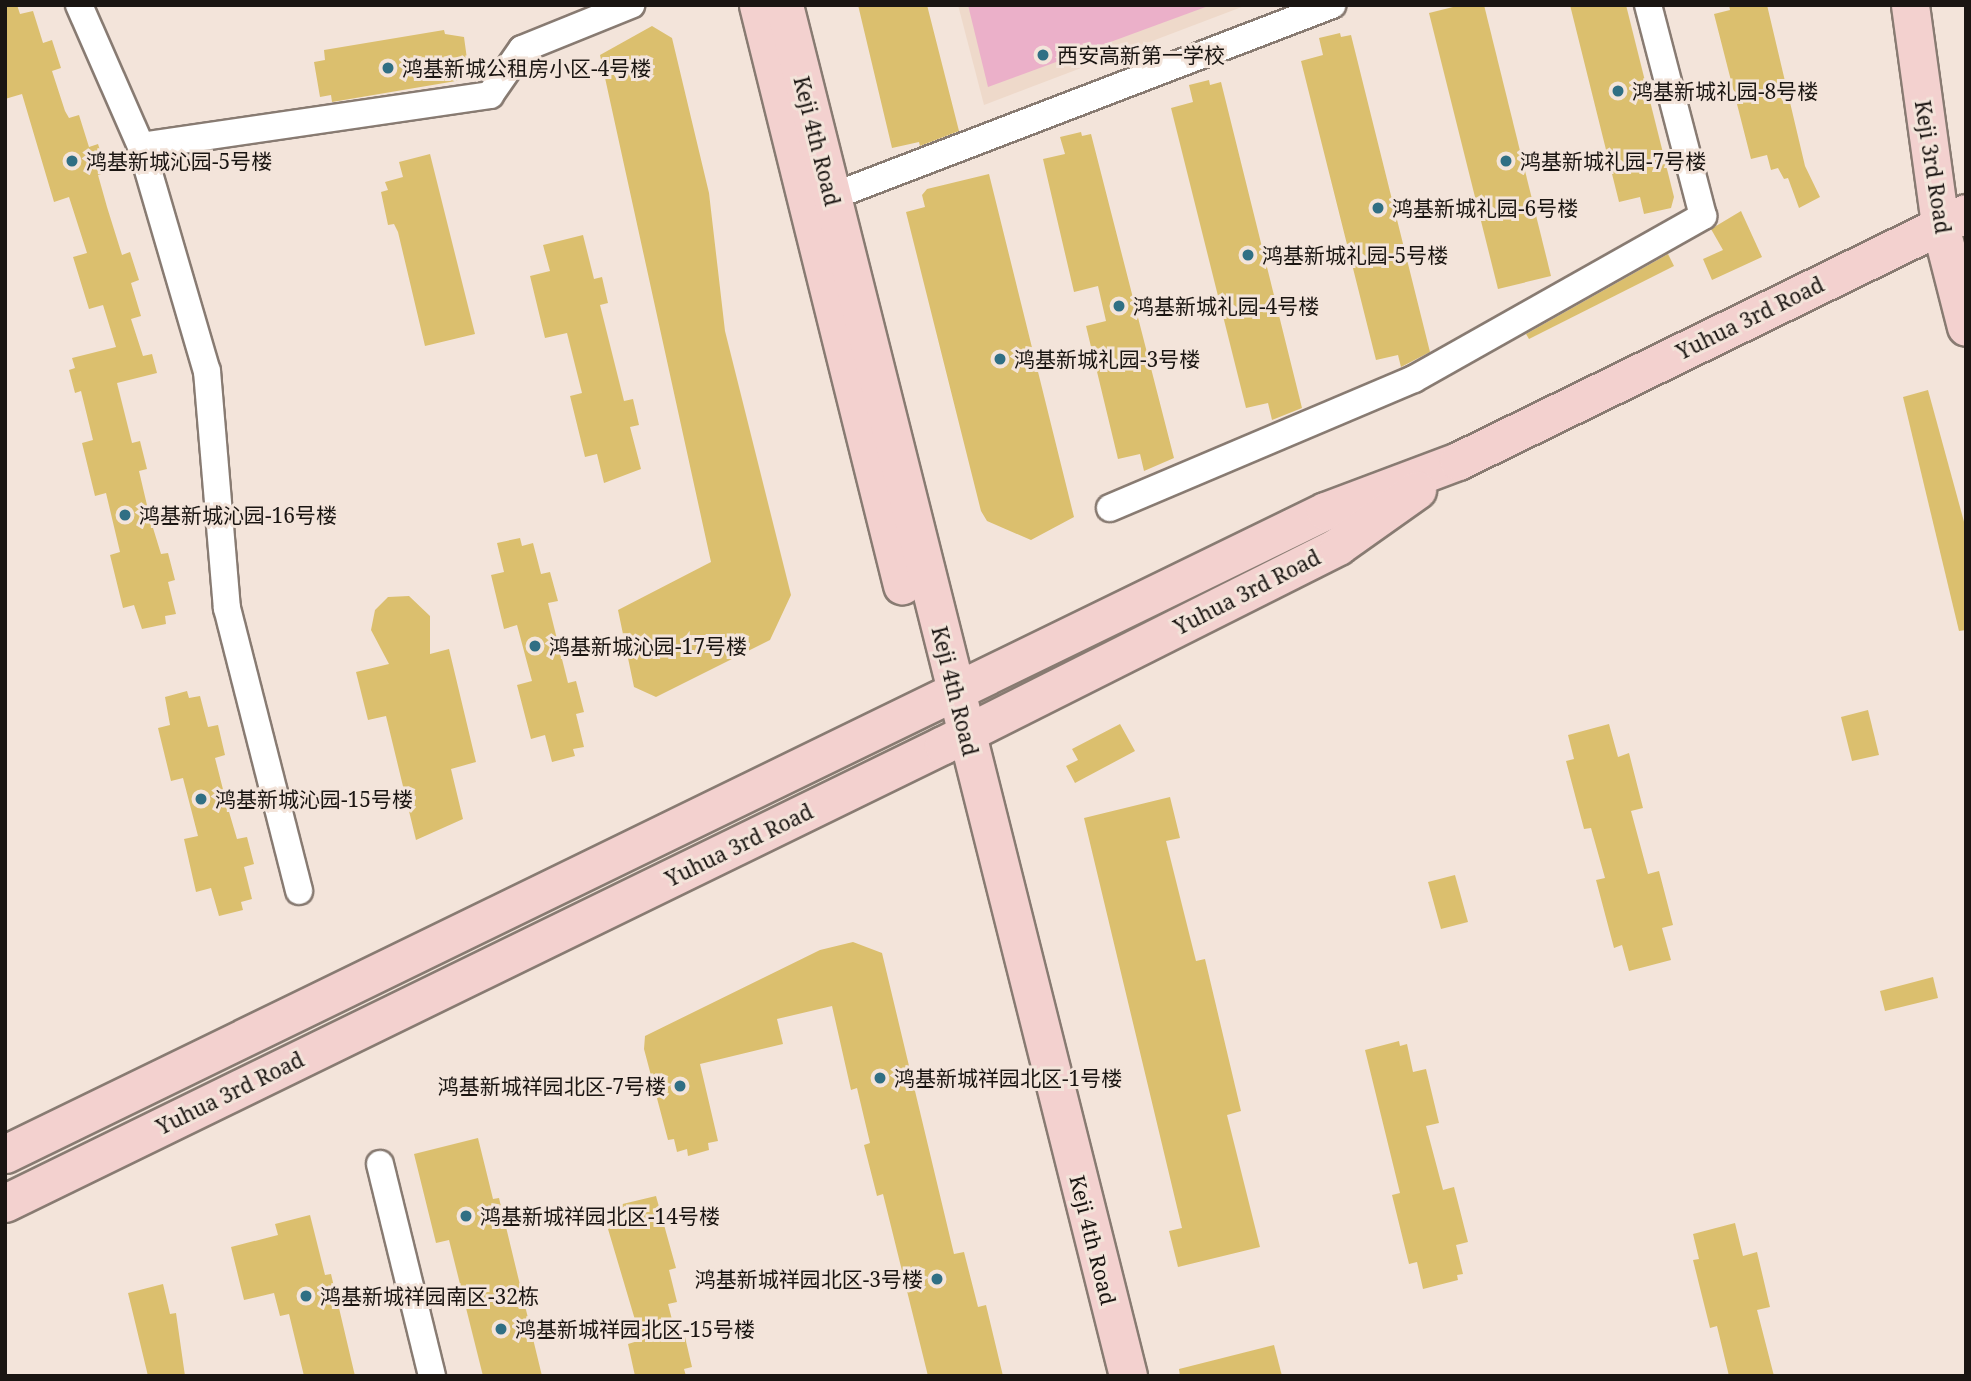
<!DOCTYPE html>
<html>
<head>
<meta charset="utf-8">
<style>
  body { margin:0 }
  #map { position:relative; width:1971px; height:1381px; overflow:hidden; background:#f3e4da; font-family:"Noto Serif","Noto Sans SC",serif }
  div>[style] { position:absolute }
  .built>* { inset:0; background:#eed9ca }
  .green>* { inset:0; background:#ebb0c9 }
  .building>* { inset:0; background:#dbbf6e }
  .roads { filter:drop-shadow(2px 0 #887b72) drop-shadow(-2px 0 #887b72) drop-shadow(0 2px #887b72) drop-shadow(0 -2px #887b72) }
  .street>* { height:26px; margin:-13px; padding:0 13px; transform-origin:13px; border-radius:13px; background:#fff }
  .secondary>* { height:37px; margin:-18.5px; padding:0 18.5px; transform-origin:18.5px; border-radius:18.5px; background:#f3d1cf }
  .dots>* { width:19px; height:19px; translate:-50% -50%; box-sizing:border-box; border:4px solid #f3e4da; border-radius:50% }
  span { translate:-50% -50%; white-space:nowrap; text-align:center; line-height:1.15; -webkit-text-stroke:6px #f3e4da; paint-order:stroke }
  .poi-label { font-size:21px; color:#1a1512 }
  .left { translate:0 -50%; text-align:left }
  .right { translate:-100% -50%; text-align:right }
  .street-label { font-size:21px; color:#1a1512 }
  .frame { position:absolute; inset:0; border:7px solid #1a1512; pointer-events:none }
</style>
</head>
<body>
<div id="map">
  <div class="built">
    <i style="clip-path:polygon(958px 5px,1247px 5px,984px 105px)"></i>
  </div>
  <div class="green">
    <i style="clip-path:polygon(968px 5px,1211px 5px,988px 87px)"></i>
  </div>
  <div class="building">
    <i style="clip-path:polygon(5px 5px,17px 5px,20px 14px,33px 11px,43px 43px,52px 40px,61px 68px,52px 71px,65px 111px,69px 118px,79px 115px,89px 147px,98px 144px,107px 172px,98px 175px,107px 207px,122px 255px,130px 252px,139px 280px,131px 283px,141px 316px,131px 319px,143px 356px,152px 354px,157px 373px,117px 383px,132px 443px,140px 441px,147px 469px,139px 471px,150px 518px,161px 554px,168px 553px,175px 580px,168px 582px,176px 614px,165px 616px,166px 624px,142px 629px,134px 605px,123px 608px,110px 555px,120px 552px,106px 493px,95px 496px,82px 443px,93px 440px,81px 391px,75px 393px,69px 370px,75px 368px,72px 358px,116px 347px,103px 305px,89px 309px,73px 257px,87px 253px,69px 197px,54px 202px,22px 94px,5px 99px)"></i>
    <i style="clip-path:polygon(858px 5px,927px 5px,959px 131px,920px 146px,919px 142px,892px 148px)"></i>
    <i style="clip-path:polygon(1461px 5px,1484px 5px,1551px 276px,1498px 289px,1429px 13px)"></i>
    <i style="clip-path:polygon(1570px 5px,1626px 5px,1674px 197px,1671px 208px,1644px 214px,1640px 197px,1619px 202px)"></i>
    <i style="clip-path:polygon(1729px 5px,1767px 5px,1805px 166px,1820px 197px,1799px 208px,1788px 178px,1784px 179px,1778px 168px,1771px 170px,1767px 155px,1751px 159px,1714px 14px,1730px 10px)"></i>
    <i style="clip-path:polygon(652px 26px,672px 38px,709px 193px,725px 331px,791px 595px,770px 640px,656px 697px,634px 687px,618px 610px,711px 562px,600px 55px)"></i>
    <i style="clip-path:polygon(444px 30px,445px 34px,464px 37px,467px 59px,459px 60px,462px 80px,332px 102px,331px 95px,320px 97px,314px 62px,325px 60px,324px 50px)"></i>
    <i style="clip-path:polygon(1340px 33px,1341px 37px,1351px 35px,1430px 352px,1401px 367px,1398px 355px,1376px 360px,1301px 61px,1323px 55px,1319px 38px)"></i>
    <i style="clip-path:polygon(1209px 80px,1210px 85px,1221px 82px,1302px 408px,1272px 420px,1268px 403px,1246px 408px,1171px 108px,1193px 102px,1189px 85px)"></i>
    <i style="clip-path:polygon(1081px 132px,1082px 136px,1091px 134px,1174px 458px,1144px 471px,1140px 454px,1118px 459px,1086px 326px,1106px 321px,1098px 286px,1074px 292px,1043px 159px,1065px 154px,1060px 137px)"></i>
    <i style="clip-path:polygon(430px 154px,475px 334px,425px 346px,398px 232px,394px 224px,388px 225px,381px 192px,388px 190px,385px 182px,403px 177px,399px 162px)"></i>
    <i style="clip-path:polygon(989px 174px,1074px 517px,1031px 540px,987px 521px,981px 511px,906px 212px,925px 207px,922px 195px,927px 189px)"></i>
    <i style="clip-path:polygon(1741px 211px,1762px 257px,1712px 280px,1703px 259px,1723px 250px,1711px 229px)"></i>
    <i style="clip-path:polygon(583px 235px,594px 279px,602px 277px,608px 303px,600px 305px,624px 401px,633px 399px,639px 425px,630px 427px,641px 469px,604px 483px,597px 454px,585px 457px,570px 396px,582px 393px,567px 333px,545px 338px,530px 276px,550px 271px,543px 245px)"></i>
    <i style="clip-path:polygon(1668px 254px,1674px 266px,1529px 339px,1526px 334px)"></i>
    <i style="clip-path:polygon(1928px 390px,1966px 529px,1966px 630px,1959px 631px,1903px 397px)"></i>
    <i style="clip-path:polygon(520px 538px,522px 546px,533px 543px,541px 574px,550px 572px,558px 601px,548px 603px,568px 683px,576px 681px,584px 712px,576px 714px,584px 747px,573px 749px,575px 756px,552px 762px,545px 735px,531px 739px,517px 685px,532px 681px,517px 625px,504px 629px,491px 575px,504px 572px,497px 543px)"></i>
    <i style="clip-path:polygon(409px 596px,430px 616px,430px 654px,449px 649px,476px 762px,451px 769px,463px 819px,416px 840px,386px 716px,368px 720px,356px 672px,389px 664px,371px 630px,375px 610px,388px 597px)"></i>
    <i style="clip-path:polygon(187px 691px,189px 698px,200px 696px,208px 727px,218px 725px,225px 755px,215px 758px,227px 805px,237px 839px,247px 837px,254px 864px,244px 867px,252px 899px,241px 902px,243px 910px,219px 916px,211px 888px,196px 892px,184px 839px,198px 836px,183px 778px,171px 781px,158px 728px,170px 725px,165px 697px)"></i>
    <i style="clip-path:polygon(1868px 710px,1879px 755px,1852px 761px,1841px 717px)"></i>
    <i style="clip-path:polygon(1120px 724px,1135px 751px,1075px 783px,1066px 766px,1078px 760px,1072px 749px)"></i>
    <i style="clip-path:polygon(1609px 724px,1618px 757px,1629px 753px,1643px 808px,1631px 811px,1648px 874px,1659px 871px,1673px 925px,1662px 928px,1671px 960px,1629px 971px,1622px 945px,1614px 948px,1596px 880px,1605px 878px,1591px 828px,1584px 829px,1566px 761px,1574px 759px,1568px 735px)"></i>
    <i style="clip-path:polygon(1170px 797px,1180px 838px,1166px 841px,1196px 961px,1205px 959px,1241px 1111px,1227px 1115px,1260px 1247px,1178px 1267px,1169px 1231px,1182px 1228px,1084px 818px)"></i>
    <i style="clip-path:polygon(1455px 875px,1468px 922px,1441px 929px,1428px 882px)"></i>
    <i style="clip-path:polygon(853px 942px,882px 953px,954px 1254px,964px 1252px,978px 1307px,986px 1305px,1003px 1376px,928px 1376px,883px 1194px,877px 1196px,864px 1145px,870px 1143px,857px 1088px,851px 1090px,832px 1006px,777px 1019px,783px 1044px,700px 1064px,718px 1141px,708px 1143px,709px 1150px,688px 1156px,687px 1149px,677px 1152px,674px 1139px,668px 1140px,644px 1049px,645px 1036px,820px 950px)"></i>
    <i style="clip-path:polygon(1933px 977px,1938px 998px,1885px 1011px,1880px 991px)"></i>
    <i style="clip-path:polygon(1399px 1041px,1400px 1046px,1407px 1044px,1413px 1072px,1426px 1069px,1439px 1123px,1426px 1126px,1443px 1190px,1454px 1187px,1468px 1242px,1456px 1245px,1463px 1274px,1457px 1275px,1458px 1280px,1423px 1289px,1417px 1262px,1409px 1264px,1392px 1195px,1400px 1193px,1365px 1050px)"></i>
    <i style="clip-path:polygon(478px 1138px,493px 1199px,499px 1198px,542px 1376px,483px 1376px,449px 1240px,436px 1243px,414px 1154px)"></i>
    <i style="clip-path:polygon(656px 1196px,676px 1268px,669px 1270px,677px 1302px,668px 1304px,677px 1339px,685px 1337px,692px 1367px,684px 1369px,686px 1376px,635px 1376px,628px 1344px,641px 1340px,608px 1229px,615px 1227px,610px 1207px)"></i>
    <i style="clip-path:polygon(310px 1215px,325px 1275px,331px 1274px,355px 1376px,304px 1376px,289px 1314px,280px 1316px,274px 1293px,244px 1300px,231px 1247px,278px 1235px,275px 1224px)"></i>
    <i style="clip-path:polygon(1735px 1223px,1743px 1256px,1757px 1252px,1770px 1307px,1757px 1310px,1774px 1376px,1729px 1376px,1717px 1326px,1710px 1328px,1693px 1260px,1699px 1259px,1693px 1234px)"></i>
    <i style="clip-path:polygon(163px 1284px,170px 1314px,176px 1313px,185px 1376px,148px 1376px,128px 1293px)"></i>
    <i style="clip-path:polygon(1274px 1345px,1282px 1376px,1180px 1376px,1179px 1369px)"></i>
  </div>
  <div class="roads">
    <div class="street">
      <i style="left:79px;top:5px;width:154px;rotate:66.3deg"></i>
      <i style="left:141px;top:146px;width:234px;rotate:73.7deg"></i>
      <i style="left:207px;top:371px;width:238px;rotate:85.2deg"></i>
      <i style="left:227px;top:608px;width:292px;rotate:75.7deg"></i>
      <i style="left:141px;top:146px;width:353px;rotate:-8.3deg"></i>
      <i style="left:490px;top:95px;width:56px;rotate:-55.2deg"></i>
      <i style="left:522px;top:49px;width:118px;rotate:-22deg"></i>
      <i style="left:831px;top:197px;width:537px;rotate:-20.97deg"></i>
      <i style="left:1110px;top:508px;width:330px;rotate:-23deg"></i>
      <i style="left:1414px;top:379px;width:332px;rotate:-29.4deg"></i>
      <i style="left:1703px;top:216px;width:218px;rotate:-104.6deg"></i>
      <i style="left:380px;top:1164px;width:218px;rotate:76.2deg"></i>
    </div>
    <div class="secondary">
      <i style="left:758px;top:5px;width:598px;rotate:76.06deg"></i>
      <i style="left:784px;top:5px;width:1413px;rotate:75.91deg"></i>
      <i style="left:1910px;top:5px;width:222px;rotate:82.2deg"></i>
      <i style="left:1940px;top:225px;width:105px;rotate:75.7deg"></i>
      <i style="left:5px;top:1154px;width:1468px;rotate:-25.97deg"></i>
      <i style="left:1325px;top:511px;width:142px;rotate:-20.6deg"></i>
      <i style="left:1458px;top:461px;width:565px;rotate:-26.02deg"></i>
      <i style="left:5px;top:1203px;width:1044px;rotate:-26.03deg"></i>
      <i style="left:943px;top:745px;width:442px;rotate:-26.7deg"></i>
      <i style="left:1338px;top:546px;width:97px;rotate:-35.3deg"></i>
    </div>
  </div>
  <div class="dots">
    <i style="left:1043px;top:55px;background:#306f84"></i>
    <i style="left:388px;top:68px;background:#306f84"></i>
    <i style="left:1618px;top:91px;background:#306f84"></i>
    <i style="left:72px;top:161px;background:#306f84"></i>
    <i style="left:1506px;top:161px;background:#306f84"></i>
    <i style="left:1378px;top:208px;background:#306f84"></i>
    <i style="left:1248px;top:255px;background:#306f84"></i>
    <i style="left:1119px;top:306px;background:#306f84"></i>
    <i style="left:1000px;top:359px;background:#306f84"></i>
    <i style="left:125px;top:515px;background:#306f84"></i>
    <i style="left:535px;top:646px;background:#306f84"></i>
    <i style="left:201px;top:799px;background:#306f84"></i>
    <i style="left:880px;top:1078px;background:#306f84"></i>
    <i style="left:680px;top:1086px;background:#306f84"></i>
    <i style="left:466px;top:1216px;background:#306f84"></i>
    <i style="left:937px;top:1279px;background:#306f84"></i>
    <i style="left:306px;top:1296px;background:#306f84"></i>
    <i style="left:501px;top:1329px;background:#306f84"></i>
  </div>
  <div class="poi-label">
    <span class="left" style="left:1057px;top:55px">西安高新第一学校</span>
    <span class="left" style="left:402px;top:68px">鸿基新城公租房小区-4号楼</span>
    <span class="left" style="left:1632px;top:91px">鸿基新城礼园-8号楼</span>
    <span class="left" style="left:86px;top:161px">鸿基新城沁园-5号楼</span>
    <span class="left" style="left:1520px;top:161px">鸿基新城礼园-7号楼</span>
    <span class="left" style="left:1392px;top:208px">鸿基新城礼园-6号楼</span>
    <span class="left" style="left:1262px;top:255px">鸿基新城礼园-5号楼</span>
    <span class="left" style="left:1133px;top:306px">鸿基新城礼园-4号楼</span>
    <span class="left" style="left:1014px;top:359px">鸿基新城礼园-3号楼</span>
    <span class="left" style="left:139px;top:515px">鸿基新城沁园-16号楼</span>
    <span class="left" style="left:549px;top:646px">鸿基新城沁园-17号楼</span>
    <span class="left" style="left:215px;top:799px">鸿基新城沁园-15号楼</span>
    <span class="left" style="left:894px;top:1078px">鸿基新城祥园北区-1号楼</span>
    <span class="right" style="left:666px;top:1086px">鸿基新城祥园北区-7号楼</span>
    <span class="left" style="left:480px;top:1216px">鸿基新城祥园北区-14号楼</span>
    <span class="right" style="left:923px;top:1279px">鸿基新城祥园北区-3号楼</span>
    <span class="left" style="left:320px;top:1296px">鸿基新城祥园南区-32栋</span>
    <span class="left" style="left:515px;top:1329px">鸿基新城祥园北区-15号楼</span>
  </div>
  <div class="street-label">
    <span style="left:817px;top:141px;rotate:76deg">Keji 4th Road</span>
    <span style="left:1933px;top:167px;rotate:81deg">Keji 3rd Road</span>
    <span style="left:1750px;top:318px;rotate:-26deg">Yuhua 3rd Road</span>
    <span style="left:1247px;top:592px;rotate:-27deg">Yuhua 3rd Road</span>
    <span style="left:955px;top:691px;rotate:76deg">Keji 4th Road</span>
    <span style="left:739px;top:845px;rotate:-26deg">Yuhua 3rd Road</span>
    <span style="left:230px;top:1093px;rotate:-26deg">Yuhua 3rd Road</span>
    <span style="left:1093px;top:1240px;rotate:76deg">Keji 4th Road</span>
  </div>
  <div class="frame"></div>
</div>
</body>
</html>
